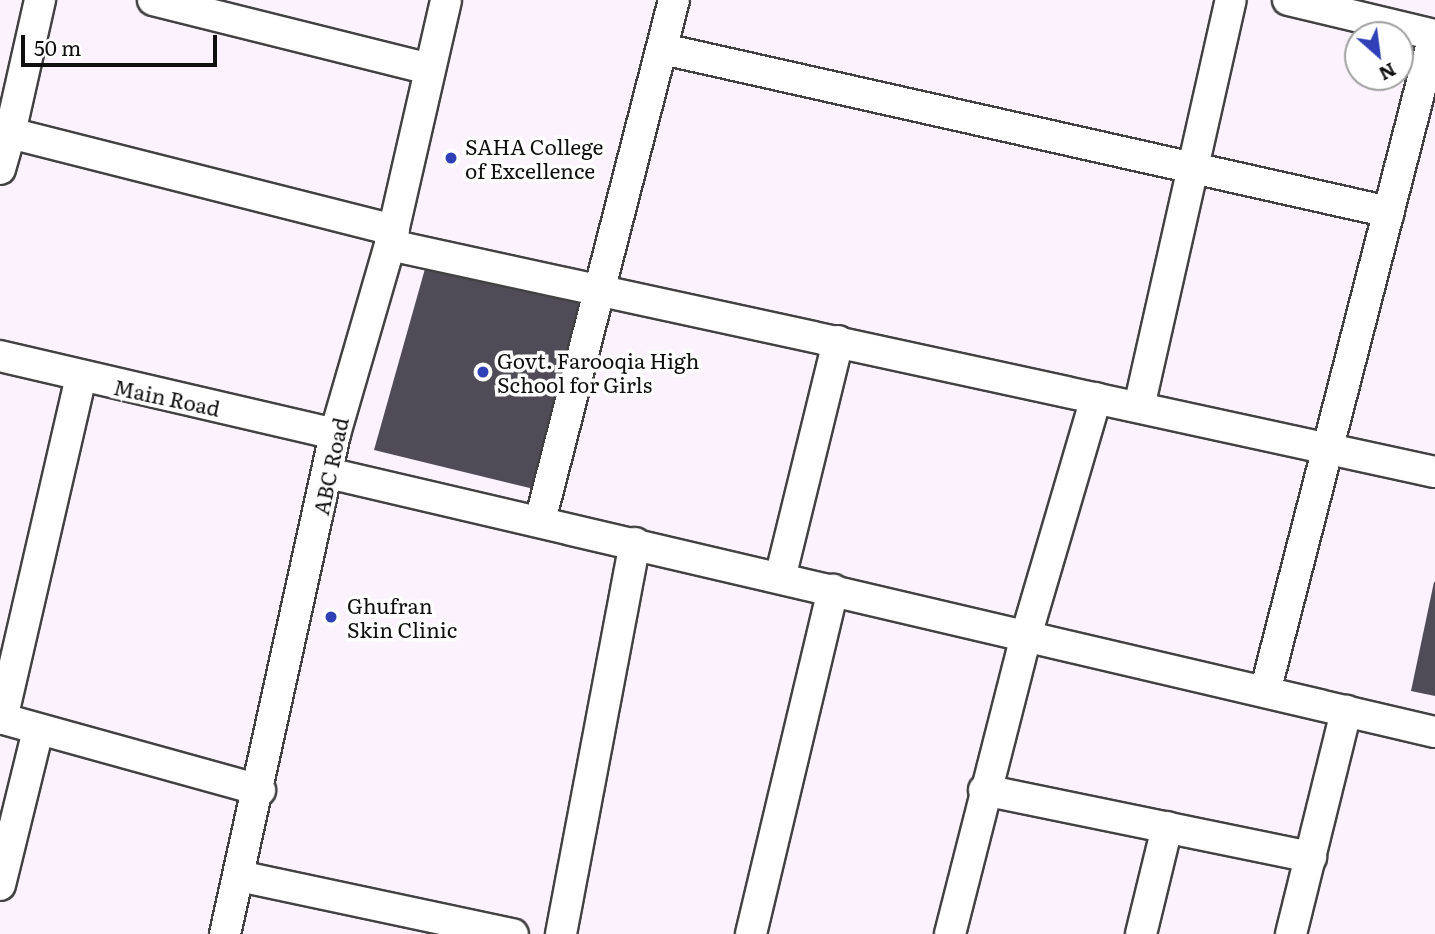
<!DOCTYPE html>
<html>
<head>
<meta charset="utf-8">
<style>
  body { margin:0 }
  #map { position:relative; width:1435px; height:934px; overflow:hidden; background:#fbf2fe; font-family:Literata,serif }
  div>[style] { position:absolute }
  .building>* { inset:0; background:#4f4c57 }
  .roads { filter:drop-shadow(2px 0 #424242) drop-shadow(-2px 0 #424242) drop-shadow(0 2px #424242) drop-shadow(0 -2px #424242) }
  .minor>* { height:30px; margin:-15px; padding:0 15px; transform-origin:15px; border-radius:15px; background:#fff }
  .dots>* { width:19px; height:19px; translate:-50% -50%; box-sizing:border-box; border:4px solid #fff; border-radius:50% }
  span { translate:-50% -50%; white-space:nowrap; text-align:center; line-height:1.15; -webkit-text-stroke:7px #fff; paint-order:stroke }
  .poi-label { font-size:21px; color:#0f0f0f }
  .left { translate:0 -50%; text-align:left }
  .street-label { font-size:21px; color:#0f0f0f }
  .north { position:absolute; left:1344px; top:21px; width:70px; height:70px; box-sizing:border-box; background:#fff; border:2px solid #9f9f9f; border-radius:50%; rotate:152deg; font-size:19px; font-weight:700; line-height:28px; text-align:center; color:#0f0f0f }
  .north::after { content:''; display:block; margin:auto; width:24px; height:32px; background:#3040b6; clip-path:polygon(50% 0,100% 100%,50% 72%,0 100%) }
  .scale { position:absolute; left:21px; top:35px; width:196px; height:32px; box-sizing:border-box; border:4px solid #0f0f0f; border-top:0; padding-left:9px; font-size:21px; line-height:24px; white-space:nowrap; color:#0f0f0f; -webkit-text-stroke:5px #fff; paint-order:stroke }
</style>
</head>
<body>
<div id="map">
  <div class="building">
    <i style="clip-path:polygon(428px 258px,591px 293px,538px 490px,374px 450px)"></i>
    <i style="clip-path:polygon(1434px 582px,1435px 582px,1435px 696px,1411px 691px)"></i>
  </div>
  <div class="roads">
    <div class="minor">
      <i style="left:40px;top:0;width:136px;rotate:102.7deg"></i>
      <i style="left:10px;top:133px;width:396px;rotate:14.2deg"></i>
      <i style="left:153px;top:0;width:284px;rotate:14deg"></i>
      <i style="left:1288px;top:0;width:151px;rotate:13.4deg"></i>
      <i style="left:663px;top:49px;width:744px;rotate:12.65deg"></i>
      <i style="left:0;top:169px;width:37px;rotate:-74deg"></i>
      <i style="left:390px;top:245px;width:1069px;rotate:12.26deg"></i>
      <i style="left:0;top:356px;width:344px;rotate:13.1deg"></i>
      <i style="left:1139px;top:407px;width:417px;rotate:-77.3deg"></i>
      <i style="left:328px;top:473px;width:1137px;rotate:13.17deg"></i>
      <i style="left:540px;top:521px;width:538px;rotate:-75.58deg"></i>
      <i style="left:780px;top:578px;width:244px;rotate:-76.2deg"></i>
      <i style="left:1265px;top:692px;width:678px;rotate:-75.57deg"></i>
      <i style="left:0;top:718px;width:270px;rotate:15.5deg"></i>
      <i style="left:2px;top:719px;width:350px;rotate:-77deg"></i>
      <i style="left:984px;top:790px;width:334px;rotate:11.6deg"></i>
      <i style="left:239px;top:876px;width:280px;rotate:12deg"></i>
      <i style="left:0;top:885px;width:160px;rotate:-76.2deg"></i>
      <i style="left:225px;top:934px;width:512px;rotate:-77.59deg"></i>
      <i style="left:335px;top:434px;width:197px;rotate:-73.8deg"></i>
      <i style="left:390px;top:245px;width:251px;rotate:-77.1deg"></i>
      <i style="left:561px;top:934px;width:398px;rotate:-79.3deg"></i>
      <i style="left:751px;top:934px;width:354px;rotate:-76.6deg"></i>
      <i style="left:950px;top:934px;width:308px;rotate:-75.7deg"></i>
      <i style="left:1026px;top:636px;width:248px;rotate:-73.6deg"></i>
      <i style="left:1141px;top:934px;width:110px;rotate:-76.3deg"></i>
      <i style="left:1291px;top:934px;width:230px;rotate:-76.1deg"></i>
    </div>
  </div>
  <div class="dots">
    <i style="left:451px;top:158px;background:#3040b6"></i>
    <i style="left:483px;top:372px;background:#3040b6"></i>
    <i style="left:331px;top:617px;background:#3040b6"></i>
  </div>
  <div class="poi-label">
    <span class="left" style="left:465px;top:158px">SAHA College<br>of Excellence</span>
    <span class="left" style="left:497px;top:372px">Govt. Farooqia High<br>School for Girls</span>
    <span class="left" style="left:347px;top:617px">Ghufran<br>Skin Clinic</span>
  </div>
  <div class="street-label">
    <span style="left:167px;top:397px;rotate:12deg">Main Road</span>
    <span style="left:330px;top:466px;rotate:-78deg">ABC Road</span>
  </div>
  <div class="north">N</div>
  <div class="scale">50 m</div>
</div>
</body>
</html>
